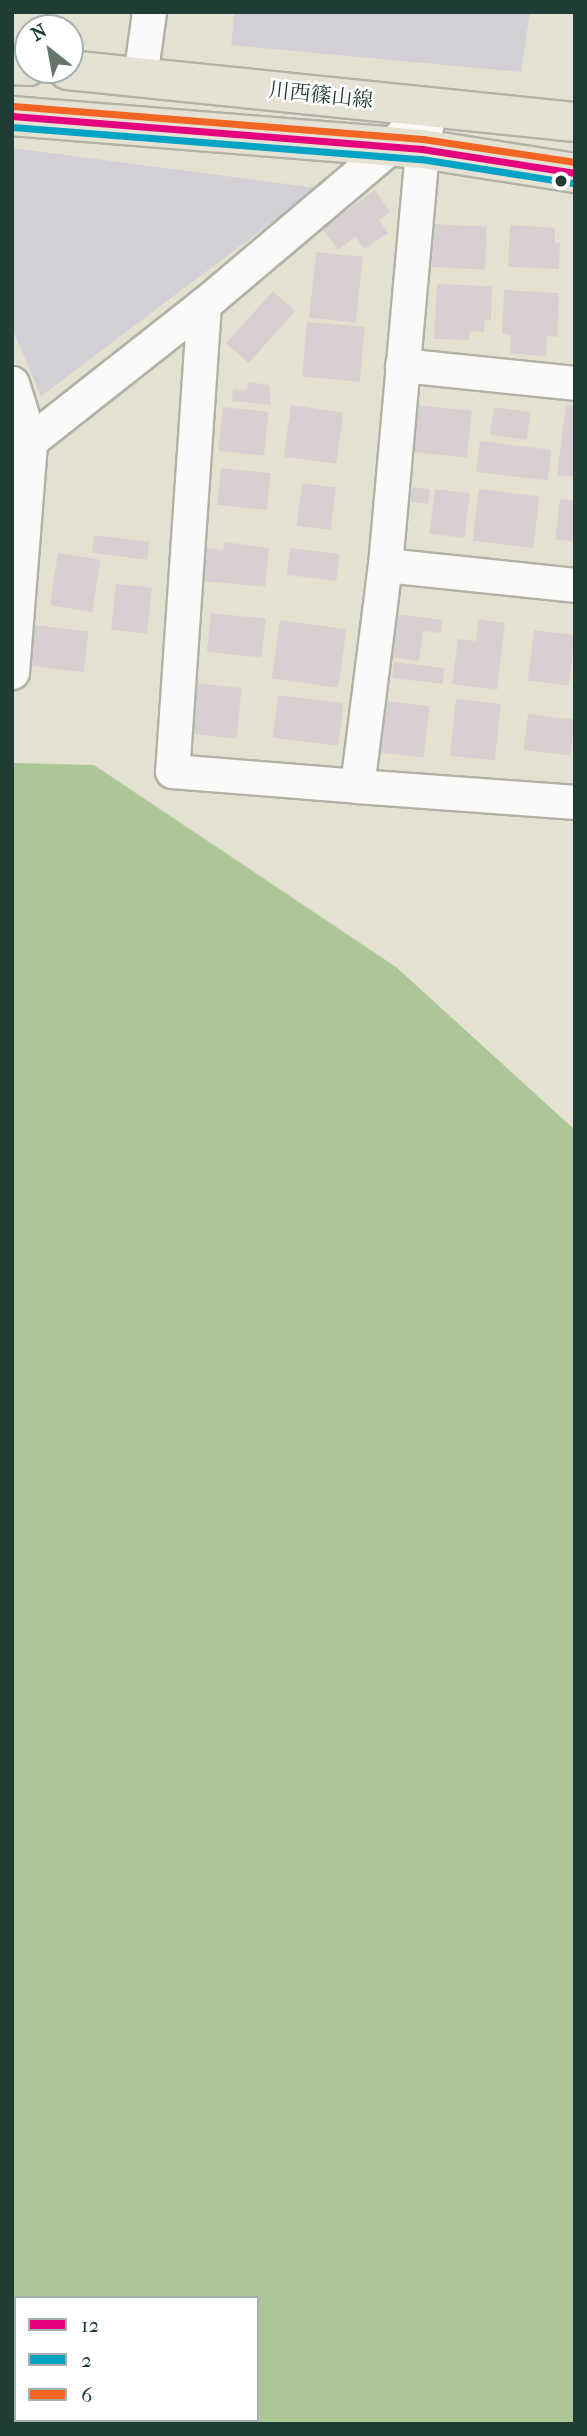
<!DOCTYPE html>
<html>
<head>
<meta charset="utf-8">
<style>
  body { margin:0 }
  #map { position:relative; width:587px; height:2436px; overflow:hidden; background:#e5e1d0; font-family:"IM FELL French Canon","Noto Serif JP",serif }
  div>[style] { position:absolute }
  .industrial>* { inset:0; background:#d3cfd6 }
  .forest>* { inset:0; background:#adc697 }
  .building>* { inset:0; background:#d8d0d0; transform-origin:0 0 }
  .roads { filter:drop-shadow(2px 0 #b1b2a6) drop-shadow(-2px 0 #b1b2a6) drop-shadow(0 2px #b1b2a6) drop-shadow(0 -2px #b1b2a6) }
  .minor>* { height:33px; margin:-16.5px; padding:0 16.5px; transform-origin:16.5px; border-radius:16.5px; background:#fbfaf8 }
  .primary>* { height:38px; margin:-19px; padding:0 19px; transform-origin:19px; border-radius:19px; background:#e5e1d3 }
  .bus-1>* { height:7px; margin:-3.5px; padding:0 3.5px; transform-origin:3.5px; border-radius:3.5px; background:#e5007d }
  .bus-2>* { height:7px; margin:-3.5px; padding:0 3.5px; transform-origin:3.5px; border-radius:3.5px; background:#02a4c6 }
  .bus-3>* { height:7px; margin:-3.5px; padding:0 3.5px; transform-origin:3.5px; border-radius:3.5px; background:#f26522 }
  .dots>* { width:19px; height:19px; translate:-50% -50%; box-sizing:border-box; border:4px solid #fff; border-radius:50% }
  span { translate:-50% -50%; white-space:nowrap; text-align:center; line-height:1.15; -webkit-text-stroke:5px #fff; paint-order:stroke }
  .street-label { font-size:21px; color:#1f3d34 }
  .frame { position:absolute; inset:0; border:14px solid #1f3d34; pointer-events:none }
  .legend { position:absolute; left:14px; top:2296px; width:245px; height:126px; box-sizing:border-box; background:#fff; border:2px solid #a5b1ae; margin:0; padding:9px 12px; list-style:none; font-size:21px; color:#1f3d34 }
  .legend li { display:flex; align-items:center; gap:14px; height:35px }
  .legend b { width:35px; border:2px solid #a5b1ae }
  .north { position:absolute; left:14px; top:14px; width:70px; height:70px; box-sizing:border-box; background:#fff; border:2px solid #a5b1ae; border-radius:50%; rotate:329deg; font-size:19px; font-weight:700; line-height:28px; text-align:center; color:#1f3d34 }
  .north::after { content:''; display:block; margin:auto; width:24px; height:32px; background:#64766b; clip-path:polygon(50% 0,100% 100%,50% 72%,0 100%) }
</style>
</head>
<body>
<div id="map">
  <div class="industrial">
    <div style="clip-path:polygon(235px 12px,530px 12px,521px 72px,231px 45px)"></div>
    <div style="clip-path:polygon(12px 148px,317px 188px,41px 396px,12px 328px)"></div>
  </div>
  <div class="forest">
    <div style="clip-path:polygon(evenodd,12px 763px,94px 765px,396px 967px,575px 1130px,575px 2424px,12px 2424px,12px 763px,16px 2298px,257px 2298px,257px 2420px,16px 2420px,16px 2298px)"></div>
  </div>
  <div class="building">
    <div style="clip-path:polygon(375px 190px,390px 212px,379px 220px,388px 233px,364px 249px,356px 237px,338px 250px,322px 228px)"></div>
    <div style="left:434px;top:224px;width:53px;height:43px;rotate:3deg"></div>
    <div style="clip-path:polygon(510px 225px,555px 228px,555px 243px,560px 243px,559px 269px,508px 267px)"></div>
    <div style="left:316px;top:252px;width:47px;height:66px;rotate:6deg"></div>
    <div style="clip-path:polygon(437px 284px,492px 286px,491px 320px,485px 319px,484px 332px,470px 331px,469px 340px,434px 339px)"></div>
    <div style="clip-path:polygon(504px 290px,559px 293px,557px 337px,547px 336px,546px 356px,510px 354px,511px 335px,502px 334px)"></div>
    <div style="left:273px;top:291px;width:30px;height:70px;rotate:42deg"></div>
    <div style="left:307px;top:322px;width:58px;height:55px;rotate:5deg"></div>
    <div style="clip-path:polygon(248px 382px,269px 385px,271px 405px,232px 401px,233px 389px,247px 390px)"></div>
    <div style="left:291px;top:405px;width:53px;height:52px;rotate:8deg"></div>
    <div style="left:416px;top:405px;width:56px;height:47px;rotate:6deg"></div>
    <div style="clip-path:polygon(566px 405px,575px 407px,575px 477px,557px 475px)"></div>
    <div style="left:223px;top:407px;width:46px;height:44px;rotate:6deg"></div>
    <div style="left:494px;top:407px;width:37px;height:28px;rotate:8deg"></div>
    <div style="left:480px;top:441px;width:72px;height:31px;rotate:7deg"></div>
    <div style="left:221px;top:468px;width:50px;height:37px;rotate:6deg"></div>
    <div style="left:302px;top:483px;width:34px;height:43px;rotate:7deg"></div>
    <div style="left:412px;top:487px;width:18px;height:15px;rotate:6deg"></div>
    <div style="left:435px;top:489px;width:35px;height:45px;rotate:7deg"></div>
    <div style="left:479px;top:489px;width:61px;height:52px;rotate:7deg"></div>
    <div style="clip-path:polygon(560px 499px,575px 501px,575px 542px,555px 539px)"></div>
    <div style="left:94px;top:535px;width:56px;height:18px;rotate:7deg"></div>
    <div style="clip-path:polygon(224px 542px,269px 548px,265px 587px,204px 581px,207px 548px,223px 550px)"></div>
    <div style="left:290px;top:548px;width:50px;height:27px;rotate:7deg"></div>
    <div style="left:58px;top:553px;width:43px;height:53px;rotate:9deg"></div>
    <div style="left:116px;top:584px;width:36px;height:46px;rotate:6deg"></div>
    <div style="left:211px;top:613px;width:55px;height:39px;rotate:6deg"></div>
    <div style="clip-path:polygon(396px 614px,442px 620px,441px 633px,423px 631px,419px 661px,391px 657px)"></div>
    <div style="clip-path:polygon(478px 619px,505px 623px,497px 690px,452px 684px,458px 639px,476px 641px)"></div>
    <div style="left:280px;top:620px;width:67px;height:59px;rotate:8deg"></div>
    <div style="left:35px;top:625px;width:54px;height:41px;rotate:7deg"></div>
    <div style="left:534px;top:630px;width:41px;height:51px;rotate:7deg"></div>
    <div style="left:394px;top:662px;width:51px;height:16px;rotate:7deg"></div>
    <div style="left:195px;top:683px;width:47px;height:51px;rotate:6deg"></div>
    <div style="left:278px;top:695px;width:66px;height:43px;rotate:7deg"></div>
    <div style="left:456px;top:699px;width:45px;height:57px;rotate:6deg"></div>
    <div style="left:387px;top:701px;width:43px;height:52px;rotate:7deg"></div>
    <div style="left:528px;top:714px;width:47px;height:36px;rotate:7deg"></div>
  </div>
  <div class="roads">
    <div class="minor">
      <div style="left:140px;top:77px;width:66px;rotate:-82.1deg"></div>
      <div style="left:402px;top:365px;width:174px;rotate:5.9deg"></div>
      <div style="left:12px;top:383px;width:61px;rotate:72.8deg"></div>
      <div style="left:30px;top:441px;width:221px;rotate:-38.2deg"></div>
      <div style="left:385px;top:565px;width:191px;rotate:6deg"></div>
      <div style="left:12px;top:672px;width:232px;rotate:-85.5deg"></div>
      <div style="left:357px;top:786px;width:223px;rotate:-82.8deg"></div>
      <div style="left:385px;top:565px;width:418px;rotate:-84.9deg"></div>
      <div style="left:422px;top:149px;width:45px;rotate:-79.7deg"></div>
      <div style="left:430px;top:105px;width:58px;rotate:133.6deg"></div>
      <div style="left:390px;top:147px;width:243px;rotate:139.8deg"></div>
      <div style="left:204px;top:304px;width:468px;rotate:93.9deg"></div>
      <div style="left:172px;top:771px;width:186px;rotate:4.6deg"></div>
      <div style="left:357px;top:786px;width:219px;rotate:4.2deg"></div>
    </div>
    <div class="primary">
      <div style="left:12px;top:65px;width:16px;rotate:4deg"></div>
      <div style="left:68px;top:70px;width:510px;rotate:5.86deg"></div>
      <div style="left:12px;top:116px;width:411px;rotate:4.6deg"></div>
      <div style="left:422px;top:149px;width:155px;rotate:8.9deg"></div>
    </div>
  </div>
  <div class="bus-1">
    <div style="left:12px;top:116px;width:411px;rotate:4.6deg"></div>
    <div style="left:422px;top:149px;width:155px;rotate:8.9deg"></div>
  </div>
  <div class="bus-2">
    <div style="left:12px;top:127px;width:410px;rotate:4.5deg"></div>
    <div style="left:421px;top:159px;width:154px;rotate:9deg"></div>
  </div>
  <div class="bus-3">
    <div style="left:13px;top:106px;width:411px;rotate:4.6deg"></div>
    <div style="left:423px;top:139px;width:154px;rotate:8.6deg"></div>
  </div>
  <div class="dots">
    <div style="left:561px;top:181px;background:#1f3d34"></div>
  </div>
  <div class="street-label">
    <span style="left:321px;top:95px;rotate:6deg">川西篠山線</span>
  </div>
  <div class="frame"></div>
  <ul class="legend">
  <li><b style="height:9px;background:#e5007d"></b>12</li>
  <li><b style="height:9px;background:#02a4c6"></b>2</li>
  <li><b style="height:9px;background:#f26522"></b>6</li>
  </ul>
  <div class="north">N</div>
</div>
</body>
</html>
